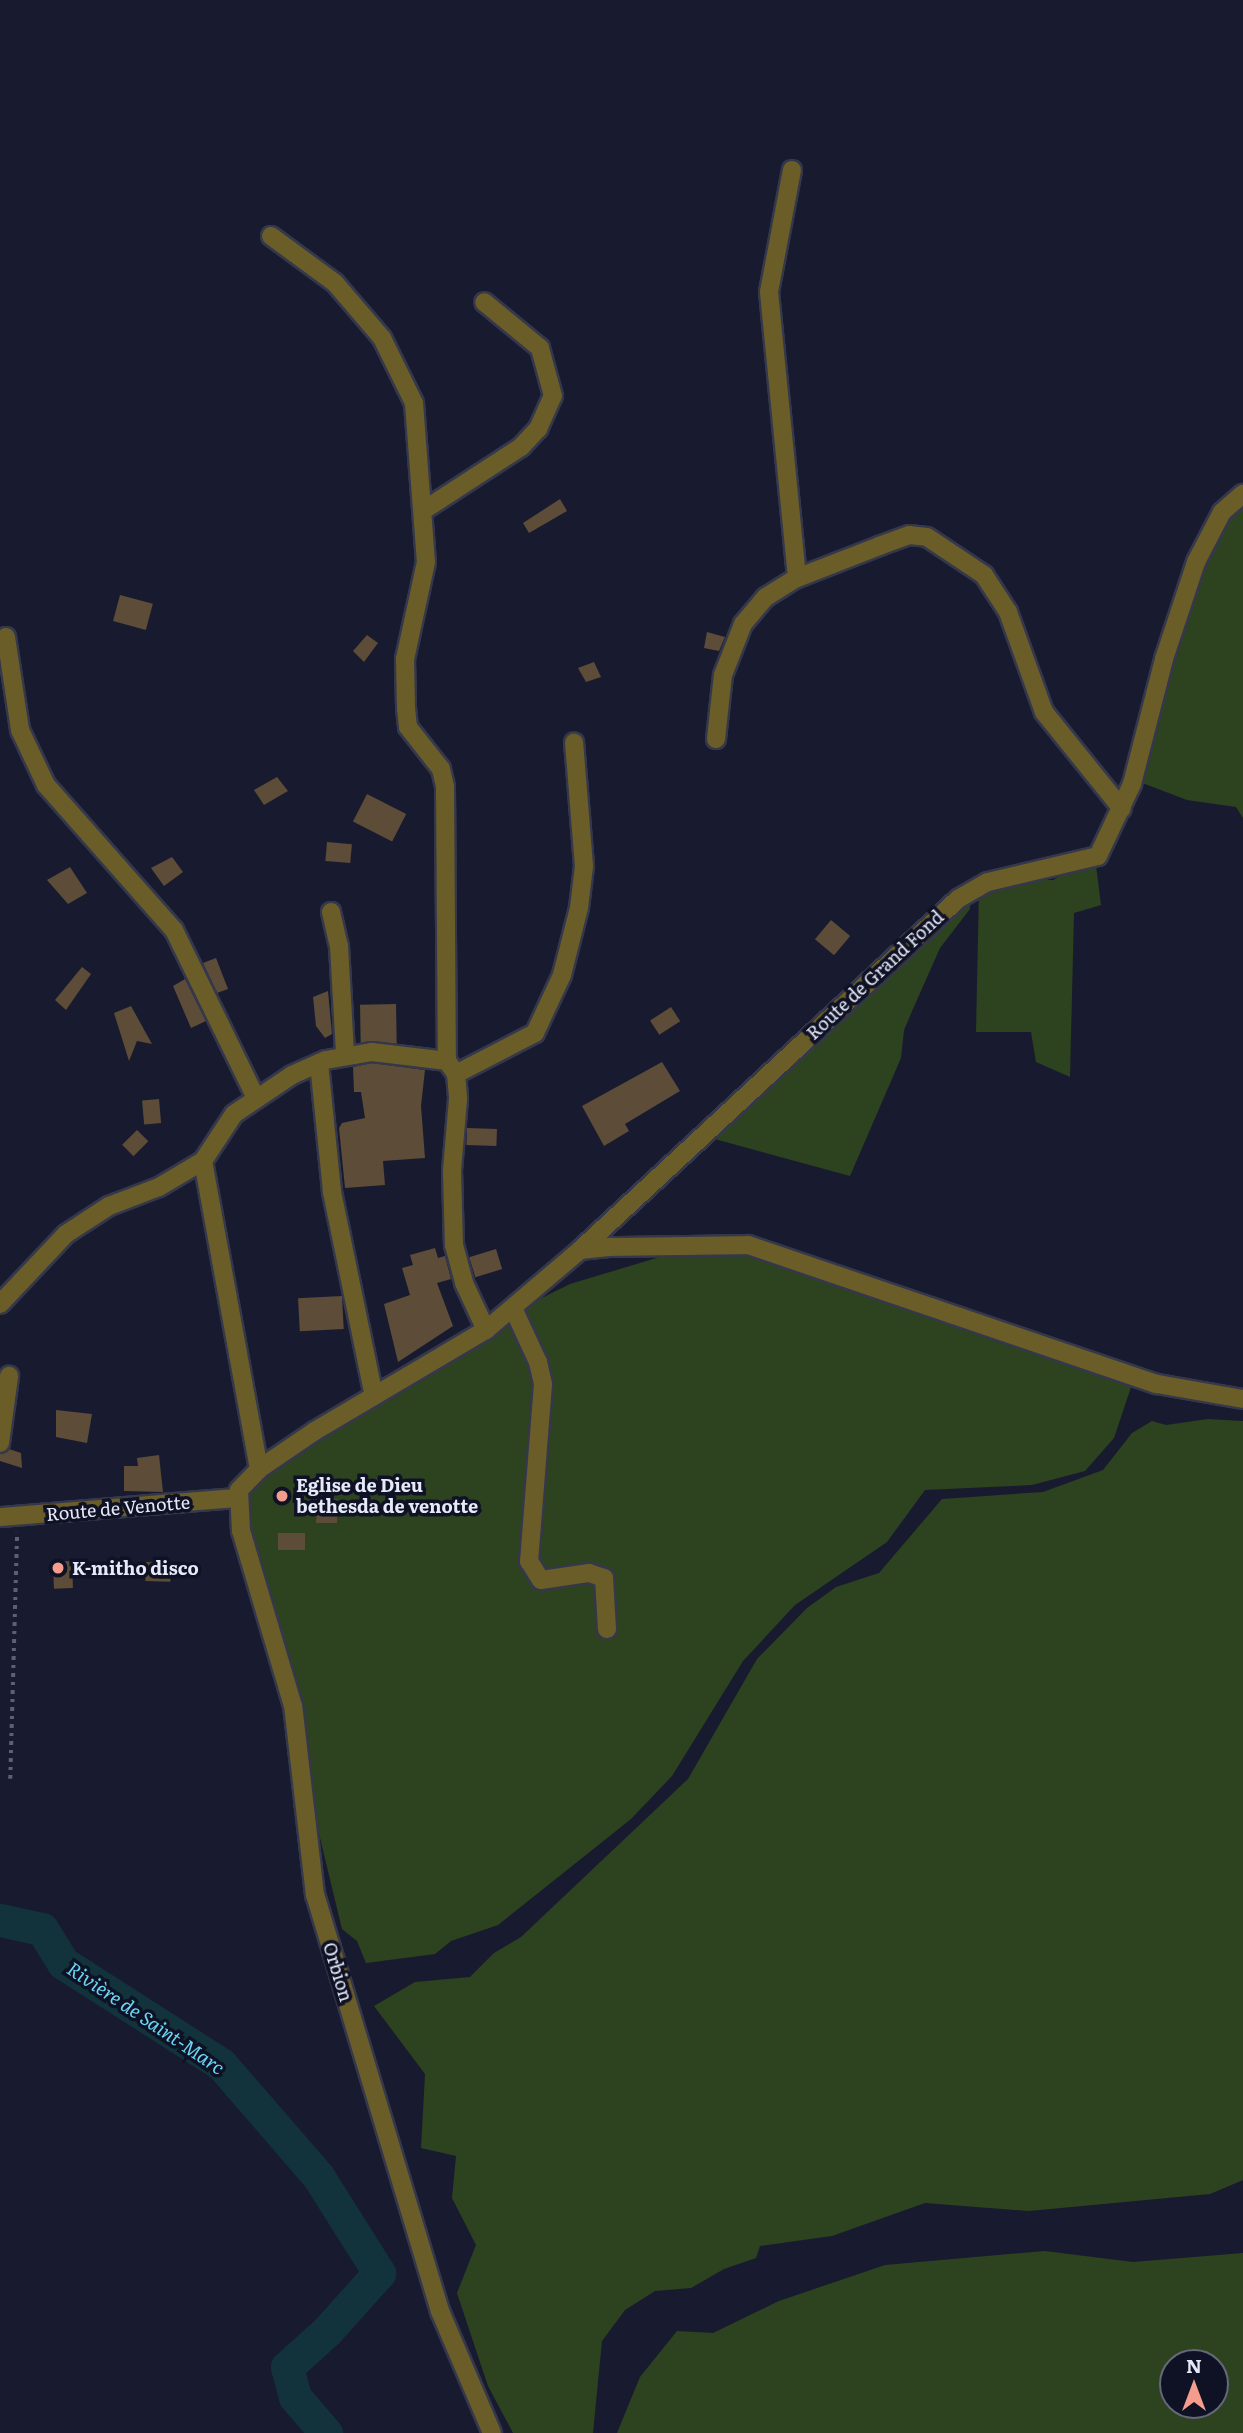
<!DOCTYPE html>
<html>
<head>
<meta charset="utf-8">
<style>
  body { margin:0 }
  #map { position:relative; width:1243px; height:2433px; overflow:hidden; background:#181b2f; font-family:Literata,serif }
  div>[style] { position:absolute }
  .green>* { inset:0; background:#2d421f }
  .river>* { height:33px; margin:-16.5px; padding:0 16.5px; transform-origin:16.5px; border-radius:16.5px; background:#12333c }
  .building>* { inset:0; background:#5c4c38; transform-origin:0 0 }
  .path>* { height:3.5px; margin-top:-1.75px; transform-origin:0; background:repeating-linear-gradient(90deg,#5d6072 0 3.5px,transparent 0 8.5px) }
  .roads { filter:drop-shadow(2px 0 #35384b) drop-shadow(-2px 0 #35384b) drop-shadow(0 2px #35384b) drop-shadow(0 -2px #35384b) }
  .minor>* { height:18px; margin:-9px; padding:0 9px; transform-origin:9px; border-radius:9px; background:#6b5d28 }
  .dots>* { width:19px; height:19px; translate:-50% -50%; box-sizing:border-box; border:4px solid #0f1225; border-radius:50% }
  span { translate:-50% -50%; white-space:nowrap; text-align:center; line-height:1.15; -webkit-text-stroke:7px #0f1225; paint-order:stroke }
  .street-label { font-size:18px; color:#e6e9f7 }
  .poi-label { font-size:18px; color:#e6e9f7; font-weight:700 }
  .left { translate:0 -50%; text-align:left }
  .water-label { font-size:19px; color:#6ad6f5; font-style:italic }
  .north { position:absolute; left:1159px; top:2349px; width:70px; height:70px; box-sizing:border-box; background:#0f1225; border:2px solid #656879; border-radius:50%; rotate:0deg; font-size:19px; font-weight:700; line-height:28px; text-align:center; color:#e6e9f7 }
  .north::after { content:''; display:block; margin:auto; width:24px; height:32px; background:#f49d8c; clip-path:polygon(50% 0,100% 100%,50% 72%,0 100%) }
</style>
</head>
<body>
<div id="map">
  <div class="green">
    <div style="clip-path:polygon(1243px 487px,1243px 818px,1236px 807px,1187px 800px,1137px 781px,1196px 545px,1215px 505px)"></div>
    <div style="clip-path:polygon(1096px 865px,1101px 905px,1074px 913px,1070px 1077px,1036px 1062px,1031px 1032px,976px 1032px,979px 889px,1017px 879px,1053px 880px,1074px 868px)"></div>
    <div style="clip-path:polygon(970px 892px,970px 909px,940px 948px,913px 1009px,904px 1030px,901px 1058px,850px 1176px,700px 1135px)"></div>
    <div style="clip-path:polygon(693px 1247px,768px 1256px,997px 1342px,1132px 1384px,1114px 1438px,1085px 1471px,1032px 1485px,925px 1490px,887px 1542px,795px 1605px,743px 1661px,672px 1776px,631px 1819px,498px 1925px,451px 1941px,435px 1954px,366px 1963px,357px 1941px,342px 1929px,299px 1751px,235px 1521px,256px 1477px,487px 1325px,570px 1284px)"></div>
    <div style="clip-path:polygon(1208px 1419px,1243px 1421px,1243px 2180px,1210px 2194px,1029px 2211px,925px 2203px,832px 2236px,760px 2246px,756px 2258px,724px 2269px,691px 2288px,655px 2291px,625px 2310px,602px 2341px,593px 2433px,513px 2433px,488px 2386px,457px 2293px,476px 2245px,452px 2198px,456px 2156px,421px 2148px,425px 2074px,374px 2006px,415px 1982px,470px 1977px,494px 1953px,521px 1937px,688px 1779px,757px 1659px,807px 1608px,836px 1587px,879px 1573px,942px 1499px,1043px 1492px,1103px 1470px,1132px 1433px,1152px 1421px,1166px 1425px)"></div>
    <div style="clip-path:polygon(evenodd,1045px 2251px,1133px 2262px,1243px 2253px,1243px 2433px,617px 2433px,640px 2377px,677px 2331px,713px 2333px,779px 2301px,885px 2265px,1045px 2251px,1173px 2363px,1215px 2363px,1215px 2405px,1173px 2405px,1173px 2363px)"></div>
  </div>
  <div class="river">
    <div style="left:0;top:1920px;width:43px;rotate:12.1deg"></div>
    <div style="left:42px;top:1929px;width:40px;rotate:58deg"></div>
    <div style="left:63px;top:1963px;width:188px;rotate:32.6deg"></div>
    <div style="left:221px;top:2064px;width:148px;rotate:49.1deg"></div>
    <div style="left:318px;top:2176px;width:115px;rotate:57.8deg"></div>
    <div style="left:379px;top:2273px;width:78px;rotate:131.9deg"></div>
    <div style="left:327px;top:2331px;width:54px;rotate:138deg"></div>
    <div style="left:287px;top:2367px;width:31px;rotate:75deg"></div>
    <div style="left:295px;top:2397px;width:48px;rotate:49.3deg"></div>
  </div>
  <div class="building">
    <div style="clip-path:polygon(560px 499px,567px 511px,529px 533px,523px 523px)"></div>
    <div style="left:120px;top:595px;width:34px;height:27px;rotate:15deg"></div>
    <div style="clip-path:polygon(707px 632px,725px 637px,719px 651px,704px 648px)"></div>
    <div style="clip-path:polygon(367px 635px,378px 643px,364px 662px,353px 651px)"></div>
    <div style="clip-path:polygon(594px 662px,601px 677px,586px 682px,578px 668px)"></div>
    <div style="clip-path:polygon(277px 777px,288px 791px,264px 805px,254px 790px)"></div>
    <div style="left:367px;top:794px;width:44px;height:31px;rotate:27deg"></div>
    <div style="left:327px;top:842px;width:25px;height:19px;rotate:5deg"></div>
    <div style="clip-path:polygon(172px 857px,183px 872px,164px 886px,151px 868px)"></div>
    <div style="clip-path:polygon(70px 867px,87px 893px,68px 904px,47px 880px)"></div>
    <div style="left:831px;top:920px;width:25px;height:25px;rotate:40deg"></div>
    <div style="clip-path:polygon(216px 958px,228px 989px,217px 993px,203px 963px)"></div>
    <div style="clip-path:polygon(82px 967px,91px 974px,66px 1010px,55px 1000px)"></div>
    <div style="clip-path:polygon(185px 979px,206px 1021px,191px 1028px,173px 986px)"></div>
    <div style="clip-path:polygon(328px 991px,332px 1034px,325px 1038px,316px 1026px,313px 997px)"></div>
    <div style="left:396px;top:1004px;width:40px;height:36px;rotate:89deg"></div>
    <div style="clip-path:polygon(131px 1006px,152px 1044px,137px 1041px,129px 1061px,114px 1013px)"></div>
    <div style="left:671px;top:1007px;width:17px;height:25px;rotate:57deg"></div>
    <div style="clip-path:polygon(662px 1062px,680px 1091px,625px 1124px,629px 1131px,604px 1146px,582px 1106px)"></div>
    <div style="clip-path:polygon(372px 1063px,425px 1070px,421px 1106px,425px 1158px,383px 1161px,385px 1185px,345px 1188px,339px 1128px,342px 1123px,365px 1118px,361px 1092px,354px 1092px,353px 1067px)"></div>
    <div style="left:159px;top:1099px;width:24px;height:17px;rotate:85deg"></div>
    <div style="left:467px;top:1128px;width:30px;height:17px;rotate:2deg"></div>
    <div style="left:137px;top:1130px;width:16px;height:21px;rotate:45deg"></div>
    <div style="clip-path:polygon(435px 1248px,438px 1258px,445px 1256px,451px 1279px,437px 1283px,453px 1326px,398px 1362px,384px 1304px,410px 1295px,402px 1268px,413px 1265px,410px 1255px)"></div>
    <div style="left:496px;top:1249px;width:21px;height:28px;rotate:73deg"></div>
    <div style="left:342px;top:1296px;width:33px;height:44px;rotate:87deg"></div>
    <div style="clip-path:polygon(56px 1410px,92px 1414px,87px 1443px,56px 1437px)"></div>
    <div style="clip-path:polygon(9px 1449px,21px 1453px,22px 1468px,0 1461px,0 1454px)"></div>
    <div style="clip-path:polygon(159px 1455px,163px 1492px,124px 1491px,124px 1466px,138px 1466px,137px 1458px)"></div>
    <div style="clip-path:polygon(318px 1497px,337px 1499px,337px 1523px,316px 1523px)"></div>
    <div style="left:278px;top:1533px;width:27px;height:17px"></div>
    <div style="left:72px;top:1561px;width:27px;height:19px;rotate:88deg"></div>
    <div style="left:146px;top:1562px;width:25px;height:19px;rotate:2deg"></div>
  </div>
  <div class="path">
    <div style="left:10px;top:1779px;width:247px;rotate:-88.4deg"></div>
  </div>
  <div class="roads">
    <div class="minor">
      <div style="left:792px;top:170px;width:124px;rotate:100.7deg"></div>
      <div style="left:769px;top:292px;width:287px;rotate:84.4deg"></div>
      <div style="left:271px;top:236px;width:79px;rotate:36.3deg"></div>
      <div style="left:335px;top:283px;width:72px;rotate:49.5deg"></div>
      <div style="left:382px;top:338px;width:72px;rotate:63.8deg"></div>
      <div style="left:414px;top:403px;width:159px;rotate:85.7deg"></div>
      <div style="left:426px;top:562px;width:99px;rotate:102.2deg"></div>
      <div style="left:405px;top:659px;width:49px;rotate:88.8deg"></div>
      <div style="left:406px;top:708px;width:19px;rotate:84deg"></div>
      <div style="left:408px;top:727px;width:53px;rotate:51.8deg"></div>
      <div style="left:441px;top:769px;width:18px;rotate:77deg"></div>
      <div style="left:445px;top:787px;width:274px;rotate:89.6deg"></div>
      <div style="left:447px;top:1061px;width:16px;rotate:55deg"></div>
      <div style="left:456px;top:1074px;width:25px;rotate:85deg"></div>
      <div style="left:458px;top:1099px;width:71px;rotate:94.8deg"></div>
      <div style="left:452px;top:1170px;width:75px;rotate:88.5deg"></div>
      <div style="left:454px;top:1245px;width:39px;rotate:75deg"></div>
      <div style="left:464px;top:1283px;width:52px;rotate:64.9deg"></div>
      <div style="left:424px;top:510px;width:116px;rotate:-33deg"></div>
      <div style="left:521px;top:447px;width:25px;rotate:-47deg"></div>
      <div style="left:538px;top:429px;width:36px;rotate:-66deg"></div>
      <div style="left:553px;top:396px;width:50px;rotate:-105.2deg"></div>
      <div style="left:540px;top:348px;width:72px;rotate:-140.6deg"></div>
      <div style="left:6px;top:637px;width:94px;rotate:81.4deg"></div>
      <div style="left:20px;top:730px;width:61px;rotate:64.7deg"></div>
      <div style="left:46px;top:785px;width:193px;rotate:48.6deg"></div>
      <div style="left:174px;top:930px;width:185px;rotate:64deg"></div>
      <div style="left:716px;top:739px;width:64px;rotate:-83.8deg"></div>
      <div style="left:723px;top:675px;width:55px;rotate:-68.6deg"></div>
      <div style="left:743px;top:624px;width:35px;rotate:-50deg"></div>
      <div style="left:766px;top:597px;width:36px;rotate:-32deg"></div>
      <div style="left:797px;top:578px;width:88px;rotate:-21.3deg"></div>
      <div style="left:879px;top:546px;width:32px;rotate:-20deg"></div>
      <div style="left:909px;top:535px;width:18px;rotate:6deg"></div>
      <div style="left:927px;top:537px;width:69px;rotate:33.7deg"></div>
      <div style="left:984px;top:575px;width:44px;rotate:57deg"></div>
      <div style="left:1008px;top:612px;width:106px;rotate:70.2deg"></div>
      <div style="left:1044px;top:712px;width:124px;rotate:51.2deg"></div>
      <div style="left:331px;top:912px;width:35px;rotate:77deg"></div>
      <div style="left:339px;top:946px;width:109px;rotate:86.8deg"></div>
      <div style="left:319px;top:1063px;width:130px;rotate:84.2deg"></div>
      <div style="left:332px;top:1192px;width:208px;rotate:78.4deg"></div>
      <div style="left:456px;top:1074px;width:89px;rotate:-27.4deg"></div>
      <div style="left:535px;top:1033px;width:64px;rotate:-65deg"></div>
      <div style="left:562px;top:975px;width:69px;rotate:-75.8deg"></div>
      <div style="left:579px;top:908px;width:42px;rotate:-83.2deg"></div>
      <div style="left:584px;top:866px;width:124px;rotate:-94.6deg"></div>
      <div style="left:203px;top:1161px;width:313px;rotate:79.7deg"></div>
      <div style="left:580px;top:1250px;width:516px;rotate:-42.88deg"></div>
      <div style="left:958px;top:899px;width:34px;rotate:-30deg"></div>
      <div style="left:988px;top:882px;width:113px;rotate:-13.3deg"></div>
      <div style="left:1098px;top:856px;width:80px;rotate:-64.7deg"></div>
      <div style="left:1132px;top:784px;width:129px;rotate:-75.6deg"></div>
      <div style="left:1164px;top:659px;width:102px;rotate:-71.7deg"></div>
      <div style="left:1196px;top:562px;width:56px;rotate:-62.5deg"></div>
      <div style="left:1222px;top:512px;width:28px;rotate:-41deg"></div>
      <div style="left:0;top:1304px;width:96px;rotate:-46.7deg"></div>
      <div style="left:66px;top:1234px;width:51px;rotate:-33.1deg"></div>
      <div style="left:109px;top:1206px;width:53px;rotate:-20.8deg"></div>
      <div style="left:159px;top:1187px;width:51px;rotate:-30.6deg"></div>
      <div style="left:203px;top:1161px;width:56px;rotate:-56.6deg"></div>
      <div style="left:234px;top:1114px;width:70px;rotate:-33.9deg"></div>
      <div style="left:292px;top:1075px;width:37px;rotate:-24deg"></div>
      <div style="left:326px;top:1060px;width:47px;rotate:-9.9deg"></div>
      <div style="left:372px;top:1052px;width:76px;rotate:6.8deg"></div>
      <div style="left:513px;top:1308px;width:60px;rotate:65.2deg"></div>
      <div style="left:538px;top:1362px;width:23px;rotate:77deg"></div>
      <div style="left:543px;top:1384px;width:178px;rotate:94.5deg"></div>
      <div style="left:529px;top:1561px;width:22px;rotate:58deg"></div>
      <div style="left:541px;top:1580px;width:49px;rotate:-8.3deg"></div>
      <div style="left:589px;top:1573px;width:16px;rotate:18deg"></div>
      <div style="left:604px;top:1578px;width:51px;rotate:86.6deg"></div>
      <div style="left:0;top:1443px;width:68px;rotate:-82.3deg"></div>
      <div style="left:0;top:1517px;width:237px;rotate:-4.6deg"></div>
      <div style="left:492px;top:2433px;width:133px;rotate:-113.1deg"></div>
      <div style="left:440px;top:2311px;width:434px;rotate:-106.7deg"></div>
      <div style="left:315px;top:1895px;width:190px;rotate:-96.6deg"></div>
      <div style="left:293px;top:1706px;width:183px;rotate:-106.5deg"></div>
      <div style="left:241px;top:1531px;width:41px;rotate:-92.8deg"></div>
      <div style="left:239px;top:1490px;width:29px;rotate:-46deg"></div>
      <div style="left:259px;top:1469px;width:68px;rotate:-34.2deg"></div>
      <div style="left:315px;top:1431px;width:199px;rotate:-30.6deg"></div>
      <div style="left:486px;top:1330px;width:123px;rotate:-40.4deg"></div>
      <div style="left:580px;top:1250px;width:31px;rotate:-6deg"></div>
      <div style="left:611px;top:1247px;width:137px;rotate:-0.8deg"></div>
      <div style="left:748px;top:1245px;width:432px;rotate:18.8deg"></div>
      <div style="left:1157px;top:1384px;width:87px;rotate:9.9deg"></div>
    </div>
  </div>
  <div class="dots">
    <div style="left:282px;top:1496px;background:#f49d8c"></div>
    <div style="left:58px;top:1568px;background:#f49d8c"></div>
  </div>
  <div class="street-label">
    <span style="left:875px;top:975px;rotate:-43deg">Route de Grand Fond</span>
    <span style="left:118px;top:1508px;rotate:-5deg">Route de Venotte</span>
    <span style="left:338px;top:1972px;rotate:73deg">Orbion</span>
  </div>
  <div class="poi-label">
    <span class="left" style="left:296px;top:1496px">Eglise de Dieu<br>bethesda de venotte</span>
    <span class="left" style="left:72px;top:1568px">K-mitho disco</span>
  </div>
  <div class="water-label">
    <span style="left:146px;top:2018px;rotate:34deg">Rivière de Saint-Marc</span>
  </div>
  <div class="north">N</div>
</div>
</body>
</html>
